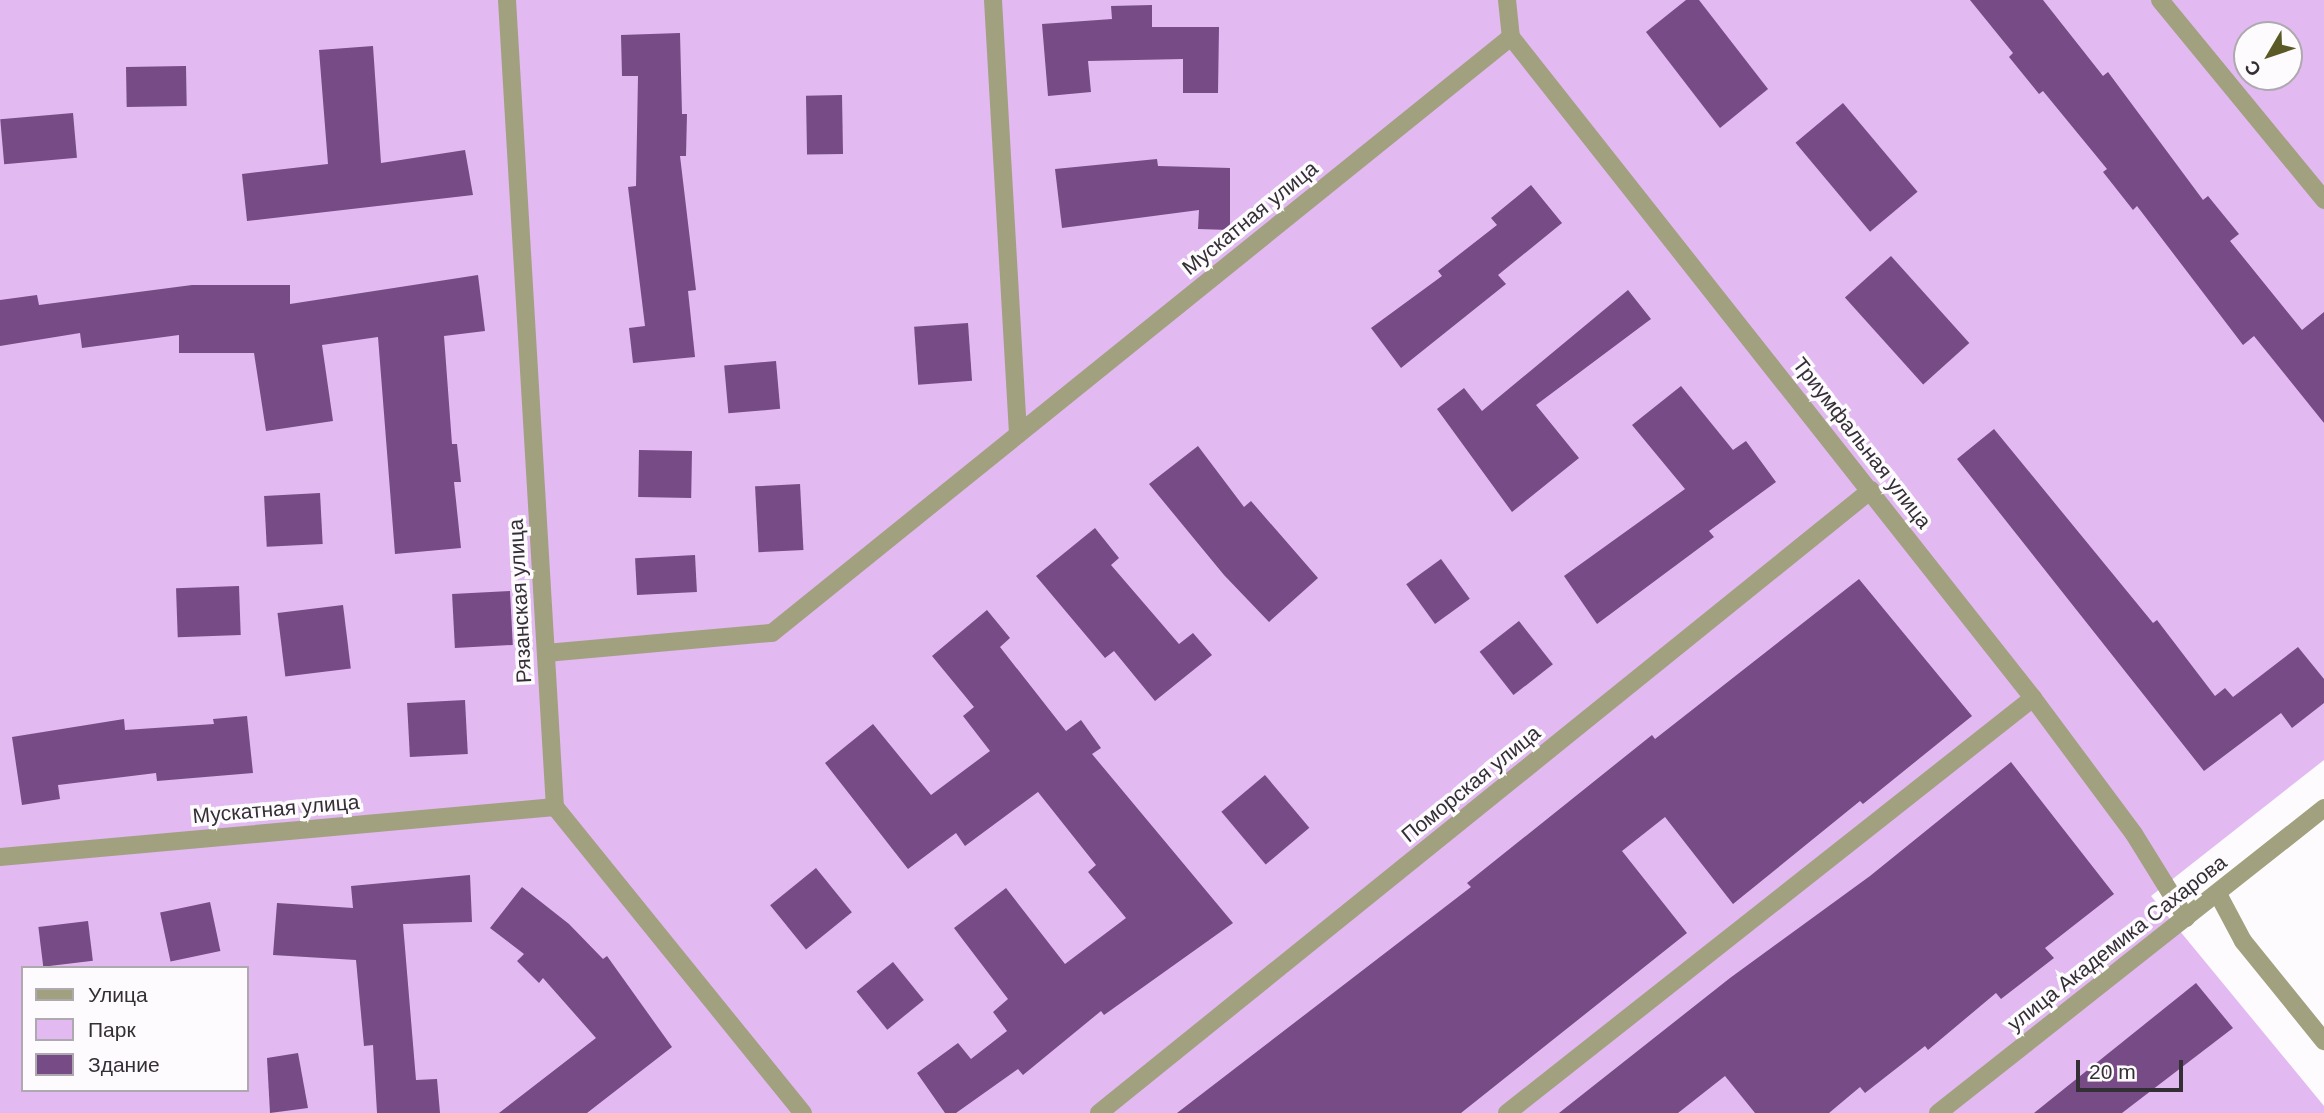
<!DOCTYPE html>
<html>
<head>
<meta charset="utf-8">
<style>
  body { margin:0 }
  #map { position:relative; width:2324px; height:1113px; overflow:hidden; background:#fdfbfe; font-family:Helvetica,sans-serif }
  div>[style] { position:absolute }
  .green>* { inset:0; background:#e2b9f1 }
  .building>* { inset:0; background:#774b86; transform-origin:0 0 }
  .minor>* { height:18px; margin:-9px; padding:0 9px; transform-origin:9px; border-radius:9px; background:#a1a17f }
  span { translate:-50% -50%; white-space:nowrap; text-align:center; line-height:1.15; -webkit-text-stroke:7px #fdfbfe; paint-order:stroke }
  .street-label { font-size:21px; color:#342f35 }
  .legend { position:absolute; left:21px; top:966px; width:228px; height:126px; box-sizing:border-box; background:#fdfbfe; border:2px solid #ada9ae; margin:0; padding:9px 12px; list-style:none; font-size:21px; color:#342f35 }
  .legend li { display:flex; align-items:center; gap:14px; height:35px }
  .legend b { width:35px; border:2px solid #ada9ae }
  .north { position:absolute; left:2233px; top:21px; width:70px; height:70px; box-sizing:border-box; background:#fdfbfe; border:2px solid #ada9ae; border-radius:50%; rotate:231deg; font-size:19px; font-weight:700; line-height:28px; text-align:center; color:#342f35 }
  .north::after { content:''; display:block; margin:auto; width:24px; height:32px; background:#5b5a27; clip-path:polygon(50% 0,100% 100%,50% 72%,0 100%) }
  .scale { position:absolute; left:2076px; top:1060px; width:107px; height:32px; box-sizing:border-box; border:4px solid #342f35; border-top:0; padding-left:9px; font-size:21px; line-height:24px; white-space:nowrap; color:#342f35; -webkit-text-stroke:5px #fdfbfe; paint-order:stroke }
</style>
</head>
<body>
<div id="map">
  <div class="green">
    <div style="clip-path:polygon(evenodd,0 0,2324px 0,2324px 760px,2151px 896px,2324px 1106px,2324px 1113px,0 1113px,0 0,2247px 35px,2289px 35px,2289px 77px,2247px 77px,2247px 35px,0 0,23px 968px,247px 968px,247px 1090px,23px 1090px,23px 968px)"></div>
  </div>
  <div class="building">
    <div style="clip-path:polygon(1686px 0,1699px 0,1768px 89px,1720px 128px,1646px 32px)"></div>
    <div style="clip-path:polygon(1970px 0,2043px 0,2103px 76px,2108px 72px,2203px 200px,2208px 196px,2239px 234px,2230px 241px,2302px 330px,2324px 312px,2324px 423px,2254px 336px,2243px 345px,2137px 206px,2133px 210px,2103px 172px,2107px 169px,2043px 91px,2039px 94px,2009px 57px,2013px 53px)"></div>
    <div style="clip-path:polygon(1152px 5px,1152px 27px,1219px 27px,1218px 93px,1183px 93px,1183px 59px,1088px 61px,1091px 92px,1048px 96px,1042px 24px,1112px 19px,1111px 6px)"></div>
    <div style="clip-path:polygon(680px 33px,682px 114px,687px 114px,686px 156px,680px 156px,696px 290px,688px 291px,695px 357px,633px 363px,629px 328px,645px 326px,628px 187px,636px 186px,638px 76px,622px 76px,621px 35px)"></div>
    <div style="clip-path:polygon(373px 46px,381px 163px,465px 150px,473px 195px,247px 221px,242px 174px,328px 164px,319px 50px)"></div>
    <div style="left:186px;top:66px;width:40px;height:60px;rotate:89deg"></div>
    <div style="left:842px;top:95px;width:59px;height:36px;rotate:89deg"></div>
    <div style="left:1843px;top:103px;width:116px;height:62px;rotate:50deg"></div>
    <div style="left:73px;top:113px;width:45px;height:73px;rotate:85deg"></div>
    <div style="clip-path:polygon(1157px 159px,1158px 166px,1230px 168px,1230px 230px,1198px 229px,1199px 210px,1062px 228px,1055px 169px)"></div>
    <div style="clip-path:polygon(1531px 185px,1562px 223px,1498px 275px,1506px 284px,1401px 368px,1371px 328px,1442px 276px,1438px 271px,1497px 225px,1491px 218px)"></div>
    <div style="left:1891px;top:256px;width:117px;height:62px;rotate:48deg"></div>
    <div style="clip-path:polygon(478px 275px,485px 331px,444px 336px,452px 444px,457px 444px,461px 482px,454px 482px,461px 548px,395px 554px,378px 337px,322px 345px,333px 421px,266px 431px,254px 353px,179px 353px,179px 335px,82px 348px,80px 333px,0 346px,0 300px,37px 295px,39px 305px,192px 285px,290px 285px,290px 304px)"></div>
    <div style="clip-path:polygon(1628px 290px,1651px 319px,1536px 405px,1579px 458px,1512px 512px,1437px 409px,1464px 388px,1482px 411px)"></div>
    <div style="left:968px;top:323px;width:58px;height:54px;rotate:86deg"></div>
    <div style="left:776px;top:361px;width:48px;height:52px;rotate:85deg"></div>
    <div style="clip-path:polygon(1681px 386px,1733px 450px,1746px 441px,1776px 482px,1709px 531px,1714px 537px,1597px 624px,1564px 576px,1685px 489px,1632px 425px)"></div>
    <div style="clip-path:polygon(1994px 429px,2153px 623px,2157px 620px,2215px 696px,2225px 688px,2233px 697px,2298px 647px,2324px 679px,2324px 703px,2292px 728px,2281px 713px,2204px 771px,1957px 459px)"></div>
    <div style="clip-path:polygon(1198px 446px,1244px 507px,1251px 501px,1318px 578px,1269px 622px,1224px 575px,1149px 484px)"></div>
    <div style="left:639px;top:450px;width:53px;height:47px;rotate:1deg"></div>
    <div style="left:800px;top:484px;width:66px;height:45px;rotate:87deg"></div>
    <div style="left:320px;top:493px;width:51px;height:56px;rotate:87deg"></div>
    <div style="clip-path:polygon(1095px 528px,1119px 558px,1111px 565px,1179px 644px,1193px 633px,1212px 655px,1155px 701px,1114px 651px,1105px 658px,1036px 576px)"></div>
    <div style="left:695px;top:555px;width:37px;height:60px;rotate:87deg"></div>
    <div style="left:1441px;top:559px;width:49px;height:43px;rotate:54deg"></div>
    <div style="clip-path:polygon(1859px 579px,1972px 716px,1863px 804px,1860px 801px,1733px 904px,1665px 817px,1622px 851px,1687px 933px,1461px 1113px,1177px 1113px,1471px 887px,1467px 883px,1652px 735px,1655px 739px)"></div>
    <div style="left:239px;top:586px;width:49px;height:63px;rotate:88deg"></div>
    <div style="left:510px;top:591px;width:54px;height:58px;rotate:87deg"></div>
    <div style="left:343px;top:605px;width:64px;height:66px;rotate:83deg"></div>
    <div style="clip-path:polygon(987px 610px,1010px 638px,1000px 647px,1066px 731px,1081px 720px,1101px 748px,1092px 754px,1233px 923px,1104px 1015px,1101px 1011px,1023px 1075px,1018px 1069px,956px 1113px,945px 1113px,917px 1073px,958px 1043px,971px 1059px,1007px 1031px,993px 1012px,1008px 999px,954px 928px,1006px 888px,1065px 964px,1126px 918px,1088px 872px,1096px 865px,1038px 792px,965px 846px,956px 833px,908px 869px,825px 763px,873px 724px,931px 795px,990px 751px,963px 716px,974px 707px,932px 656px)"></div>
    <div style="left:1519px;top:621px;width:55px;height:50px;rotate:52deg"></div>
    <div style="left:465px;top:700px;width:54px;height:58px;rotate:87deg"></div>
    <div style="clip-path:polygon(247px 716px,253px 773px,157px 781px,156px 773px,58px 785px,60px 799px,22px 805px,12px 737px,124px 719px,125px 730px,214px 724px,213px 719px)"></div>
    <div style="clip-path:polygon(2011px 762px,2114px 894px,2045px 948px,2054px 958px,2001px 999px,1996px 993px,1928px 1050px,1925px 1046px,1865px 1093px,1860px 1087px,1829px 1113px,1755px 1113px,1725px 1076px,1678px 1113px,1559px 1113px,1730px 978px,1870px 876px)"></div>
    <div style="left:1265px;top:775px;width:69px;height:57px;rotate:50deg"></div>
    <div style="left:816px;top:868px;width:57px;height:59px;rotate:51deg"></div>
    <div style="clip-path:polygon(470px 875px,472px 922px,403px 924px,416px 1080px,437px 1079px,440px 1113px,377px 1113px,373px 1045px,364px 1046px,356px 960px,273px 955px,277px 903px,353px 908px,351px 886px)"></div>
    <div style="clip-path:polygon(522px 887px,569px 924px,603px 959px,607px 956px,672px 1047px,587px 1113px,499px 1113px,596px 1038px,543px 978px,539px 983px,517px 961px,524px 954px,490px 928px)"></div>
    <div style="left:210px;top:902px;width:50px;height:51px;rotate:78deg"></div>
    <div style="left:88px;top:921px;width:40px;height:50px;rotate:83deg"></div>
    <div style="left:893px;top:962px;width:49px;height:47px;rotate:51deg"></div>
    <div style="clip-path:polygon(2196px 983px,2233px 1028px,2122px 1113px,2034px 1113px)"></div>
    <div style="clip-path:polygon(298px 1053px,308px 1108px,270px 1113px,267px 1058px)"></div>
  </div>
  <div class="minor">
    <div style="left:507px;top:0;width:808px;rotate:86.6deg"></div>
    <div style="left:555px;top:807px;width:394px;rotate:51deg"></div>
    <div style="left:993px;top:0;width:435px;rotate:86.7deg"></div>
    <div style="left:1507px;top:0;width:37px;rotate:84deg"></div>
    <div style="left:1511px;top:37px;width:842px;rotate:51.7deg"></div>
    <div style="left:2033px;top:698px;width:169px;rotate:53.4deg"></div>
    <div style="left:2134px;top:834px;width:99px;rotate:58.2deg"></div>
    <div style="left:2160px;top:0;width:259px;rotate:50.6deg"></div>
    <div style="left:546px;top:653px;width:227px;rotate:-5.1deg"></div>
    <div style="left:772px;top:633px;width:949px;rotate:-38.89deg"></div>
    <div style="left:0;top:857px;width:557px;rotate:-5.15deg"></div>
    <div style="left:2218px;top:894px;width:53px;rotate:62deg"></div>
    <div style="left:2243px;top:941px;width:129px;rotate:51deg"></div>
    <div style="left:1099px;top:1113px;width:992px;rotate:-38.9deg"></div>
    <div style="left:1507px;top:1113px;width:670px;rotate:-38.27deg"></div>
    <div style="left:1938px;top:1113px;width:492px;rotate:-38.3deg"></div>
  </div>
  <div class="street-label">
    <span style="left:1250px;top:218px;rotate:-39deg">Мускатная улица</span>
    <span style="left:1862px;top:443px;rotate:52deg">Триумфальная улица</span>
    <span style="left:520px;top:601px;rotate:-93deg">Рязанская улица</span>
    <span style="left:1471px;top:784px;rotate:-39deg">Поморская улица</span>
    <span style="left:276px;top:809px;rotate:-5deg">Мускатная улица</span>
    <span style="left:2117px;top:943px;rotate:-38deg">улица Академика Сахарова</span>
  </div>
  <ul class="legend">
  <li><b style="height:9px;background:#a1a17f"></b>Улица</li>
  <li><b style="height:19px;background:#e2b9f1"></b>Парк</li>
  <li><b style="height:19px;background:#774b86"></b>Здание</li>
  </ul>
  <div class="north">С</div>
  <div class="scale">20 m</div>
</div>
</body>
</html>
